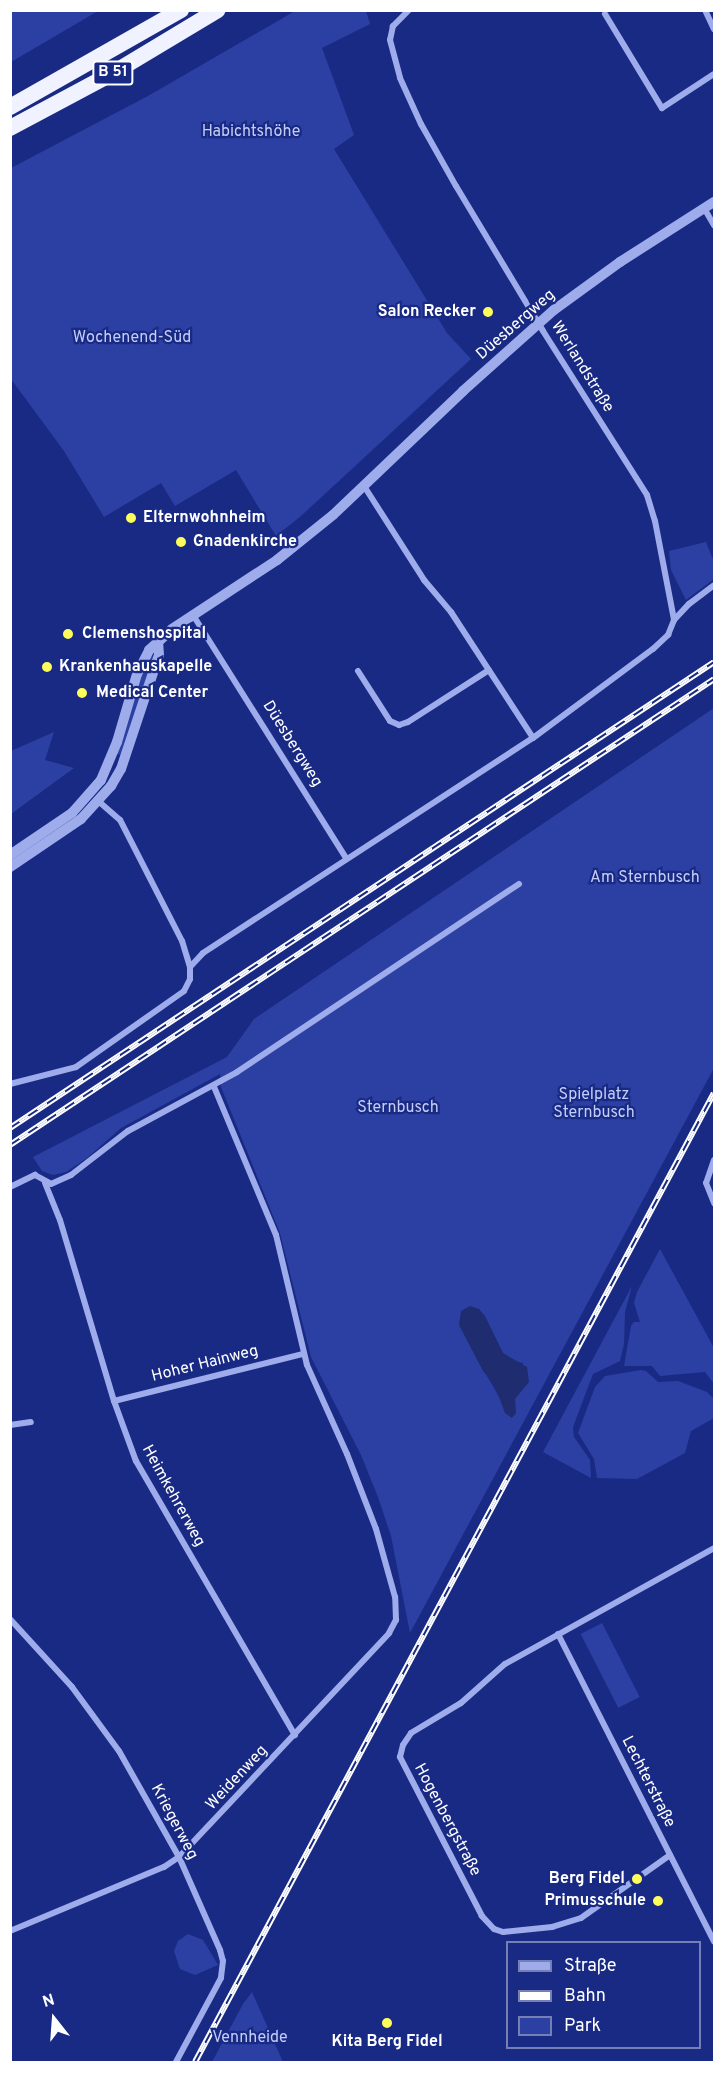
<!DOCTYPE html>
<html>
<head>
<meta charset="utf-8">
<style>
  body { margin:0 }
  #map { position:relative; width:725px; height:2073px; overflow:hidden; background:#192a84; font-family:Overpass,sans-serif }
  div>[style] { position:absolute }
  .green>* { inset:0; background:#2c40a3; transform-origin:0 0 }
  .water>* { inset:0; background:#1f2c70 }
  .minor>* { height:6px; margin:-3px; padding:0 3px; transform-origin:3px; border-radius:3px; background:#9eacec }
  .tertiary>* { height:10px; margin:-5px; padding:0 5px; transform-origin:5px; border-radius:5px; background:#9eacec }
  .trunk>* { height:16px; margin:-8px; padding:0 8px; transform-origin:8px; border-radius:8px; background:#f1f2ff }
  .rail>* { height:6px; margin-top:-3px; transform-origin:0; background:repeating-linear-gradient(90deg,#192a84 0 11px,#fff 0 22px); box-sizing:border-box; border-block:2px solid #fff }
  .dots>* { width:16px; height:16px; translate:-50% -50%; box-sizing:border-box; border:3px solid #192a84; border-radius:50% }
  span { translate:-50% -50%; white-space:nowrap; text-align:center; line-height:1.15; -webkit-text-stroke:4.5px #192a84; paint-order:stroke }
  .shield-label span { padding:2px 4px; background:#192a84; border:2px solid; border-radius:4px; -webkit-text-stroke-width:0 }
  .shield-label { font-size:15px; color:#fff; font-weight:700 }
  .park-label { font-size:16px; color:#c4cdf9 }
  .poi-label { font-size:16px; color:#fff; font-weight:700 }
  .right { translate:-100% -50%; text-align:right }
  .left { translate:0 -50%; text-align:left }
  .street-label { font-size:16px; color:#fff }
  .frame { position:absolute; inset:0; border:12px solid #fff; pointer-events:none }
  .legend { position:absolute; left:506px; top:1941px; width:195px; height:108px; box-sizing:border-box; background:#192a84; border:2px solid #757fb5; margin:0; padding:8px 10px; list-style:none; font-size:18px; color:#fff }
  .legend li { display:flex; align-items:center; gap:12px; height:30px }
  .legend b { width:30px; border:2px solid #757fb5 }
  .north { position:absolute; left:24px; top:1989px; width:60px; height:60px; -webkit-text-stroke:4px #192a84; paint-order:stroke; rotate:343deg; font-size:16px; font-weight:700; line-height:24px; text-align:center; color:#fff }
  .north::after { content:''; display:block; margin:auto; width:21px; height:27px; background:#fff; clip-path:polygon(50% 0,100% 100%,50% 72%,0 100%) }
</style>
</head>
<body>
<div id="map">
  <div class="green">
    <div style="clip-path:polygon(11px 10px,98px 10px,98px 11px,11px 62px)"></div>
    <div style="clip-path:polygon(295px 11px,366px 11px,370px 24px,322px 48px,354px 135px,334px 149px,447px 333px,471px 359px,301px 516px,276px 536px,236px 470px,175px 506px,161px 483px,104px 517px,64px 451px,11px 379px,11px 168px,148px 96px)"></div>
    <div style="clip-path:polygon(706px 542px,714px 562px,714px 579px,686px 600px,671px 570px,669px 551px)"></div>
    <div style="clip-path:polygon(150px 654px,153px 656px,122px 755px,117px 754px,137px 684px)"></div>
    <div style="clip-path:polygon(evenodd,714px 708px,714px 1068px,410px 1633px,391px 1536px,378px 1497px,361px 1455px,311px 1357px,280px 1233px,221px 1087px,220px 1074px,121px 1128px,87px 1158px,66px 1172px,53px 1175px,42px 1171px,33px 1157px,227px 1057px,254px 1019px,714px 708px,479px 1309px,503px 1353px,513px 1361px,523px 1363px,514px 1402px,516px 1414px,498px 1395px,479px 1362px,479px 1309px)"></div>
    <div style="clip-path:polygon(54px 732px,45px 760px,74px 768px,11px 814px,11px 751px)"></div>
    <div style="clip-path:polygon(660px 1249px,714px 1348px,714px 1384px,705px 1372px,660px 1376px,652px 1366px,624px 1366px,631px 1326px,634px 1322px,640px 1322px,634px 1303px,637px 1292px)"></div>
    <div style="clip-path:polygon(632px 1286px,625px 1312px,624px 1344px,620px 1361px,593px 1374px,573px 1427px,574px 1437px,590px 1460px,591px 1478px,543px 1452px)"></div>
    <div style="clip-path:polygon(641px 1370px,646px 1371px,658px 1382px,678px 1381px,707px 1392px,714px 1399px,714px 1418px,691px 1431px,685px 1453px,637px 1479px,597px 1478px,594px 1459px,578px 1433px,595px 1387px,605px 1376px)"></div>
    <div style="left:602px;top:1623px;width:83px;height:24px;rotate:63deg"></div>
    <div style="clip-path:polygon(188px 1934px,203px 1940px,218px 1965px,195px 1975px,180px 1969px,174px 1951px,178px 1941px)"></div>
    <div style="clip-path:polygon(252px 1992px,283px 2062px,212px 2062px,243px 2004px)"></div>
  </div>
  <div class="water">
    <div style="clip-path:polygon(470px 1306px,479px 1309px,485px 1316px,503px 1353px,527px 1367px,529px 1382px,515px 1399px,516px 1413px,512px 1418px,505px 1413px,494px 1384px,483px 1371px,459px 1325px,461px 1311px)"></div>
  </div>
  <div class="minor">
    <div style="left:409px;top:10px;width:23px;rotate:135deg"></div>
    <div style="left:393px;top:26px;width:14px;rotate:102deg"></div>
    <div style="left:390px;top:40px;width:39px;rotate:75deg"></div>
    <div style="left:400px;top:78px;width:51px;rotate:65.5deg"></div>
    <div style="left:421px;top:124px;width:71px;rotate:60.6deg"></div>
    <div style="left:456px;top:186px;width:169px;rotate:59deg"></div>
    <div style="left:543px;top:331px;width:194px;rotate:57.6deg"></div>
    <div style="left:647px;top:495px;width:27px;rotate:73deg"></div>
    <div style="left:655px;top:521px;width:101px;rotate:79.1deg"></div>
    <div style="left:705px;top:10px;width:21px;rotate:65deg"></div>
    <div style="left:605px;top:14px;width:110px;rotate:58.8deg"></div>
    <div style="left:662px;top:108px;width:62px;rotate:-33.2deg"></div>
    <div style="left:704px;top:208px;width:20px;rotate:60deg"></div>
    <div style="left:364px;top:486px;width:112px;rotate:57.4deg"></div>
    <div style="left:424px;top:580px;width:42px;rotate:49.8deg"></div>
    <div style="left:451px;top:612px;width:150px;rotate:56.9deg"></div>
    <div style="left:193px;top:615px;width:287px;rotate:57.8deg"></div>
    <div style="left:358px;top:671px;width:59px;rotate:57.4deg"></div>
    <div style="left:390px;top:721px;width:10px;rotate:24deg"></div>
    <div style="left:399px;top:725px;width:9px;rotate:-18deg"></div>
    <div style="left:408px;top:722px;width:96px;rotate:-32.7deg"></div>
    <div style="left:190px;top:967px;width:19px;rotate:-47deg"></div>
    <div style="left:203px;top:953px;width:394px;rotate:-33.1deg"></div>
    <div style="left:533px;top:738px;width:149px;rotate:-36.6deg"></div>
    <div style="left:653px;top:649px;width:21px;rotate:-43deg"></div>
    <div style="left:668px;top:635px;width:16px;rotate:-68deg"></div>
    <div style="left:674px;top:620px;width:22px;rotate:-47deg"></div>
    <div style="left:689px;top:604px;width:31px;rotate:-37deg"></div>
    <div style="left:10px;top:1084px;width:68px;rotate:-14.4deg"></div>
    <div style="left:76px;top:1067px;width:132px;rotate:-35.1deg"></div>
    <div style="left:184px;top:991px;width:13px;rotate:-63deg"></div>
    <div style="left:190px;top:979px;width:12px;rotate:-90deg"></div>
    <div style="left:190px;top:967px;width:27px;rotate:-107deg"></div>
    <div style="left:182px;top:941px;width:136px;rotate:-117.1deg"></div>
    <div style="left:120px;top:820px;width:30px;rotate:-139deg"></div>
    <div style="left:714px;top:1160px;width:24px;rotate:109deg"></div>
    <div style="left:706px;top:1183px;width:22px;rotate:68deg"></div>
    <div style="left:45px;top:1183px;width:40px;rotate:68deg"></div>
    <div style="left:60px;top:1220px;width:189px;rotate:73.4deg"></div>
    <div style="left:114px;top:1401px;width:64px;rotate:69.9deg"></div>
    <div style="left:136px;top:1461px;width:317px;rotate:59.9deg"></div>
    <div style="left:10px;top:1187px;width:28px;rotate:-26deg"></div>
    <div style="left:35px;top:1175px;width:18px;rotate:29deg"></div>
    <div style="left:51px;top:1184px;width:22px;rotate:-24deg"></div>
    <div style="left:71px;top:1175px;width:72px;rotate:-37.7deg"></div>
    <div style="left:128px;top:1131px;width:124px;rotate:-28.4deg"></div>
    <div style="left:237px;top:1072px;width:339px;rotate:-33.7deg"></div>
    <div style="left:114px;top:1401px;width:195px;rotate:-14deg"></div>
    <div style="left:10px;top:1425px;width:21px;rotate:-8deg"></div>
    <div style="left:10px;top:1619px;width:92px;rotate:47.6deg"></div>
    <div style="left:72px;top:1687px;width:79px;rotate:53.7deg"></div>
    <div style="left:119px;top:1751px;width:122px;rotate:60.5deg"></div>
    <div style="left:179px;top:1857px;width:102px;rotate:66.2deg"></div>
    <div style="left:220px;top:1950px;width:11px;rotate:75deg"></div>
    <div style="left:223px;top:1961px;width:17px;rotate:97deg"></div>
    <div style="left:221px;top:1978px;width:95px;rotate:118.2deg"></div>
    <div style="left:558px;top:1634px;width:345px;rotate:63.1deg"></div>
    <div style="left:670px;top:1855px;width:109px;rotate:144.7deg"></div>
    <div style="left:581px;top:1918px;width:30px;rotate:163deg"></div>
    <div style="left:552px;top:1927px;width:49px;rotate:174.2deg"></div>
    <div style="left:503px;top:1932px;width:9px;rotate:-162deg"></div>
    <div style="left:494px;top:1929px;width:18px;rotate:-133deg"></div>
    <div style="left:482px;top:1916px;width:179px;rotate:-117.3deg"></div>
    <div style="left:400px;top:1757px;width:12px;rotate:-76deg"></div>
    <div style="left:403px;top:1745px;width:14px;rotate:-56deg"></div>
    <div style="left:411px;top:1733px;width:58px;rotate:-31deg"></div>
    <div style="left:461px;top:1703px;width:59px;rotate:-41.6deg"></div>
    <div style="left:505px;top:1664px;width:239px;rotate:-29deg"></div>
    <div style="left:10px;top:1931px;width:167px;rotate:-22.6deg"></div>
    <div style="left:164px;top:1867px;width:18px;rotate:-34deg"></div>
    <div style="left:179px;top:1857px;width:307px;rotate:-46.8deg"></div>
    <div style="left:389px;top:1633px;width:15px;rotate:-62deg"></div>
    <div style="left:396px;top:1620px;width:23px;rotate:-92deg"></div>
    <div style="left:395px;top:1597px;width:71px;rotate:-105.6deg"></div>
    <div style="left:376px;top:1529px;width:80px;rotate:-111.1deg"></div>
    <div style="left:347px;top:1454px;width:98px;rotate:-114.2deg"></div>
    <div style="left:307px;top:1365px;width:134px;rotate:-103.4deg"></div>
    <div style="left:276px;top:1235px;width:160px;rotate:-112.7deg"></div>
  </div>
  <div class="tertiary">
    <div style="left:10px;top:855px;width:75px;rotate:-34.1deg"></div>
    <div style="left:72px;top:813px;width:44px;rotate:-48.7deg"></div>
    <div style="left:101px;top:780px;width:41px;rotate:-67.2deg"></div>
    <div style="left:117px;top:742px;width:71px;rotate:-73.6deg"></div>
    <div style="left:137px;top:674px;width:27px;rotate:-63deg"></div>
    <div style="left:149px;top:650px;width:31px;rotate:-42deg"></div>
    <div style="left:172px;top:629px;width:126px;rotate:-33.3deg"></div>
    <div style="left:277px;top:560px;width:72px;rotate:-38.8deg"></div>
    <div style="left:333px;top:515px;width:180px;rotate:-43.6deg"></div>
    <div style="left:463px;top:391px;width:122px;rotate:-41.7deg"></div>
    <div style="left:554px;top:310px;width:82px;rotate:-36deg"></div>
    <div style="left:620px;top:262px;width:112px;rotate:-32.6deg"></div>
    <div style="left:10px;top:867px;width:86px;rotate:-34.1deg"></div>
    <div style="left:81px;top:819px;width:45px;rotate:-47.7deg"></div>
    <div style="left:111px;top:786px;width:20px;rotate:-60deg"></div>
    <div style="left:121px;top:769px;width:120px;rotate:-71.6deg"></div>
    <div style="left:159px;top:655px;width:14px;rotate:-94deg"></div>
  </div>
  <div class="trunk">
    <div style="left:10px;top:107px;width:197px;rotate:-29.6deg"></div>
    <div style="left:10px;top:128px;width:117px;rotate:-28.1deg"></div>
    <div style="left:113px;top:73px;width:122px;rotate:-31deg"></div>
  </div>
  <div class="rail">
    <div style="left:10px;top:1128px;width:844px;rotate:-33.5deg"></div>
    <div style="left:10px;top:1145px;width:844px;rotate:-33.5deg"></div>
    <div style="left:195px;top:2062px;width:1099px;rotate:-61.83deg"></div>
  </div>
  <div class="dots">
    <div style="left:488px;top:312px;background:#fffd59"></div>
    <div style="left:131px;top:518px;background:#fffd59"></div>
    <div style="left:181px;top:542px;background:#fffd59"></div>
    <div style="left:68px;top:634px;background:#fffd59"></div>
    <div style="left:47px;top:667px;background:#fffd59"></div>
    <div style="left:82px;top:693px;background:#fffd59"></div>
    <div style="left:637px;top:1879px;background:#fffd59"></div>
    <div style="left:658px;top:1901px;background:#fffd59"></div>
    <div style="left:387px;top:2023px;background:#fffd59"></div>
  </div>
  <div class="shield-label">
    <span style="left:113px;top:73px">B 51</span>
  </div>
  <div class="park-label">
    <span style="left:251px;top:132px">Habichtshöhe</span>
    <span style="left:132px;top:338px">Wochenend-Süd</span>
    <span style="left:645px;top:878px">Am Sternbusch</span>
    <span style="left:594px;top:1104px">Spielplatz<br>Sternbusch</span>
    <span style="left:398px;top:1108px">Sternbusch</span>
    <span style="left:250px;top:2038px">Vennheide</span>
  </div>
  <div class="poi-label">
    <span class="right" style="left:476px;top:312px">Salon Recker</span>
    <span class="left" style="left:143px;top:518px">Elternwohnheim</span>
    <span class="left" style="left:193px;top:542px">Gnadenkirche</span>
    <span class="left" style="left:82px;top:634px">Clemenshospital</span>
    <span class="left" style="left:59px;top:667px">Krankenhauskapelle</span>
    <span class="left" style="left:96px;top:693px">Medical Center</span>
    <span class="right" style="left:625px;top:1879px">Berg Fidel</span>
    <span class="right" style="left:646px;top:1901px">Primusschule</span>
    <span style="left:387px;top:2042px">Kita Berg Fidel</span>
  </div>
  <div class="street-label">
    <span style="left:516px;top:325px;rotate:-41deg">Düesbergweg</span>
    <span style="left:582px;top:367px;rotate:58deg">Werlandstraße</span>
    <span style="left:292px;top:744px;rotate:58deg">Düesbergweg</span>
    <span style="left:205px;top:1364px;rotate:-14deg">Hoher Hainweg</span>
    <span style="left:173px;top:1496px;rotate:61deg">Heimkehrerweg</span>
    <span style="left:237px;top:1778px;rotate:-47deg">Weidenweg</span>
    <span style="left:648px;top:1782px;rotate:63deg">Lechterstraße</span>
    <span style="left:447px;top:1820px;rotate:62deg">Hogenbergstraße</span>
    <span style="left:174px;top:1822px;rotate:62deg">Kriegerweg</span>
  </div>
  <div class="frame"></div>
  <ul class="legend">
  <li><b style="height:8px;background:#9eacec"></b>Straße</li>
  <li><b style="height:8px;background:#fff"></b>Bahn</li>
  <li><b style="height:16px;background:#2c40a3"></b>Park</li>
  </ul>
  <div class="north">N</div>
</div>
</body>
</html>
